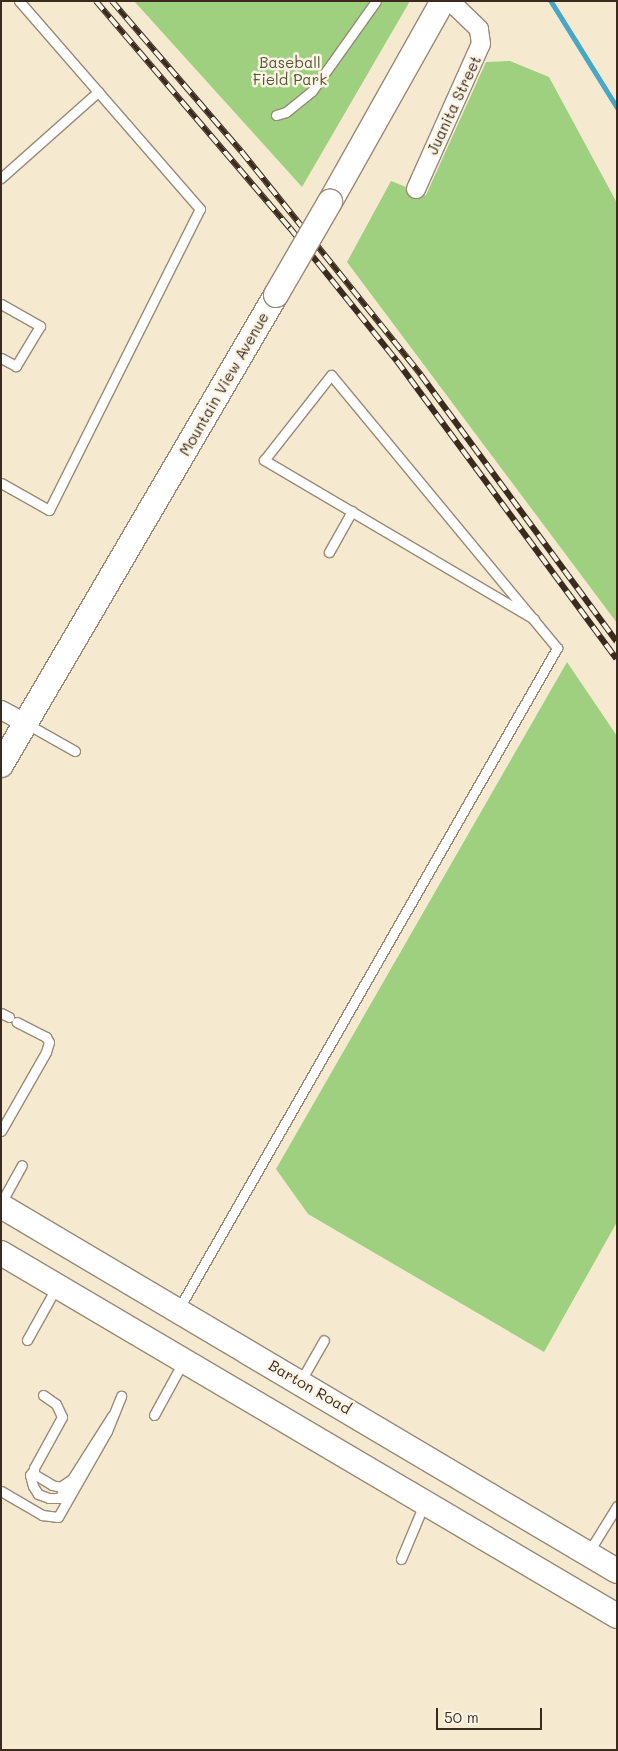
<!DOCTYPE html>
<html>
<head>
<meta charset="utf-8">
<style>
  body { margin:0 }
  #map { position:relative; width:618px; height:1751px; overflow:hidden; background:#f5ead0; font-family:Mali,sans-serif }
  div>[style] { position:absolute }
  .green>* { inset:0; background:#9fd080 }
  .stream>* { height:4.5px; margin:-2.25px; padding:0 2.25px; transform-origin:2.25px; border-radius:2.25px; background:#47a7c7 }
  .roads { filter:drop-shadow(1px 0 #988a77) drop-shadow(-1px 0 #988a77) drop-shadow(0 1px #988a77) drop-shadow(0 -1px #988a77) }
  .service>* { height:9px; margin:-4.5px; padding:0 4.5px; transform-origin:4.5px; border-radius:4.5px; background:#fff }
  .minor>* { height:18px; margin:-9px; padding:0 9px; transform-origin:9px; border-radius:9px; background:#fff }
  .secondary>* { height:24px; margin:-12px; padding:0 12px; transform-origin:12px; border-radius:12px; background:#fff }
  .rail>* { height:5.5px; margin-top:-2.75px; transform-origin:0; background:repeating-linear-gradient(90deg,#fcf5e5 0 11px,#3b2a1e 0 22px); box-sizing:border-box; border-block:1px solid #3b2a1e }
  .bridges { filter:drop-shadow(1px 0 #988a77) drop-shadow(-1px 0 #988a77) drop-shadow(0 1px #988a77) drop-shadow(0 -1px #988a77) }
  .secondary-bridge>* { height:24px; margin:-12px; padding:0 12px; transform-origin:12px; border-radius:12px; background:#fff }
  span { translate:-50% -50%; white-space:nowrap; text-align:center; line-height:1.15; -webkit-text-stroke:5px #fcf5e5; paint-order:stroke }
  .park-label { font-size:15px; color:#545436 }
  .street-label { font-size:15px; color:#3b2a1e }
  .frame { position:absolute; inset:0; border:2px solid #3b2a1e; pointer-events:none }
  .scale { position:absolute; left:436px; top:1708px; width:106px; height:22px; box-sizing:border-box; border:2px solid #3b2a1e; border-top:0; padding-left:6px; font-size:15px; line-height:18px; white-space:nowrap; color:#3b2a1e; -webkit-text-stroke:4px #fcf5e5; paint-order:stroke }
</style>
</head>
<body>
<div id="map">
  <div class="green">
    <div style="clip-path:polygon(134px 1px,410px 1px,302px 187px)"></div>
    <div style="clip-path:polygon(510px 61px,549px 77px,617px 203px,617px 623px,347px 262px,391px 181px,426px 195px,486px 62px)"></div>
    <div style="clip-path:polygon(567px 662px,617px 736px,617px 1222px,544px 1352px,308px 1214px,276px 1169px)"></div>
  </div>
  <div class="stream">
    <div style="left:551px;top:1px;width:125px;rotate:58.1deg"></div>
  </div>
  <div class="roads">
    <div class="service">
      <div style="left:276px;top:115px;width:10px;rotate:-17deg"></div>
      <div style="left:286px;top:112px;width:33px;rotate:-39deg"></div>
      <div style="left:312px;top:91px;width:110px;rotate:-54.6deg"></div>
      <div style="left:1px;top:178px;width:130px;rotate:-41.6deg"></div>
      <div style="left:1px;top:304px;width:45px;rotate:29.4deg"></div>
      <div style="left:40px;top:326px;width:47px;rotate:121deg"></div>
      <div style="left:16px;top:366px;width:17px;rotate:-152deg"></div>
      <div style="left:1px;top:483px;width:55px;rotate:29.4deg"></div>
      <div style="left:49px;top:510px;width:337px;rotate:-63.4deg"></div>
      <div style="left:200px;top:209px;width:276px;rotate:-131deg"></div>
      <div style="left:329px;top:552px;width:47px;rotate:-60.7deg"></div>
      <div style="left:27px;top:724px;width:55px;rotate:29.4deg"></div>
      <div style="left:1px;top:1013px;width:9px;rotate:27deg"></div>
      <div style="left:1px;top:1131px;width:91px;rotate:-60.3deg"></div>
      <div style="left:46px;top:1052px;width:10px;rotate:-73deg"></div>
      <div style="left:49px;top:1042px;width:6px;rotate:-121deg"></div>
      <div style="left:46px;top:1037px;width:33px;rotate:-153deg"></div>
      <div style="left:1px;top:1203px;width:43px;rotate:-61.1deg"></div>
      <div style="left:178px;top:1310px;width:763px;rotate:-60.21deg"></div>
      <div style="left:557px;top:648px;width:354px;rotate:-129.6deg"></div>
      <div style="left:331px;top:375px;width:108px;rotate:128.2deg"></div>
      <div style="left:264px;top:460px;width:313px;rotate:30.5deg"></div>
      <div style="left:27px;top:1340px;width:60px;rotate:-60.9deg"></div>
      <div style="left:300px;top:1382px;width:48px;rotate:-60.3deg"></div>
      <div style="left:43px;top:1395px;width:16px;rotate:35deg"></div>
      <div style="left:56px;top:1404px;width:14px;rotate:65deg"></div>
      <div style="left:62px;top:1417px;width:58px;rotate:118.8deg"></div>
      <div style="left:34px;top:1468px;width:6px;rotate:90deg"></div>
      <div style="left:34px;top:1474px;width:21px;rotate:31deg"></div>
      <div style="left:52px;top:1485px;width:8px;rotate:14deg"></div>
      <div style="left:60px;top:1487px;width:14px;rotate:-34deg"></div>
      <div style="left:72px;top:1479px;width:75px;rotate:-57.6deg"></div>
      <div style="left:154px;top:1415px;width:60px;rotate:-61.3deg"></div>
      <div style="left:33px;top:1471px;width:5px;rotate:127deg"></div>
      <div style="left:30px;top:1475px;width:11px;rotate:75deg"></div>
      <div style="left:33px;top:1486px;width:9px;rotate:58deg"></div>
      <div style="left:38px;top:1494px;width:12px;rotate:20deg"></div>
      <div style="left:49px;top:1498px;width:10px"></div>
      <div style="left:59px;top:1498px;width:20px;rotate:-53deg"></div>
      <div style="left:1px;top:1491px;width:48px;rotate:30.3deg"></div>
      <div style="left:42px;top:1515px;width:16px;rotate:7deg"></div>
      <div style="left:58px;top:1517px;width:99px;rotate:-60.3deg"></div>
      <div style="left:107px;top:1431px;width:38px;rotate:-68deg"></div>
      <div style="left:588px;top:1553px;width:55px;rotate:-58.3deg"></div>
      <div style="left:401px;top:1559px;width:60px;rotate:-67.3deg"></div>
    </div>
    <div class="minor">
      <div style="left:416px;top:189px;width:159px;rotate:-65.9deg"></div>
      <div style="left:481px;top:44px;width:15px;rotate:-98deg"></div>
      <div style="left:479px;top:29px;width:40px;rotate:-136deg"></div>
      <div style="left:1px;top:710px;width:27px;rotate:28deg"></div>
    </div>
    <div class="secondary">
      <div style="left:330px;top:202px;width:231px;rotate:-60.7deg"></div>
      <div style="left:1px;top:765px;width:545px;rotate:-59.67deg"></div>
      <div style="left:1px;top:1206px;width:716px;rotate:30.65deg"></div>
      <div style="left:1px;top:1253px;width:715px;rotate:30.51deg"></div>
    </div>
  </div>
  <div class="rail">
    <div style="left:96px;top:1px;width:299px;rotate:49.5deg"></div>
    <div style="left:290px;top:228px;width:171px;rotate:51.2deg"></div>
    <div style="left:397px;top:361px;width:370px;rotate:53.6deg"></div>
    <div style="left:112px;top:1px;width:199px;rotate:49.3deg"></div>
    <div style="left:242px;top:152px;width:286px;rotate:51.2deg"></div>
    <div style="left:421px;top:375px;width:331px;rotate:53.7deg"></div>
  </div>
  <div class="bridges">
    <div class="secondary-bridge">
      <div style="left:276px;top:295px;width:108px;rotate:-59.9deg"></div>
    </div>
  </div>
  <div class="park-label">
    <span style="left:290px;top:71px">Baseball<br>Field Park</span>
  </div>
  <div class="street-label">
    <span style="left:454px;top:105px;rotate:-65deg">Juanita Street</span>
    <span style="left:224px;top:384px;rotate:-60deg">Mountain View Avenue</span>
    <span style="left:310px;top:1387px;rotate:30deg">Barton Road</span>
  </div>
  <div class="frame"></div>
  <div class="scale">50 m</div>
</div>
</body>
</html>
